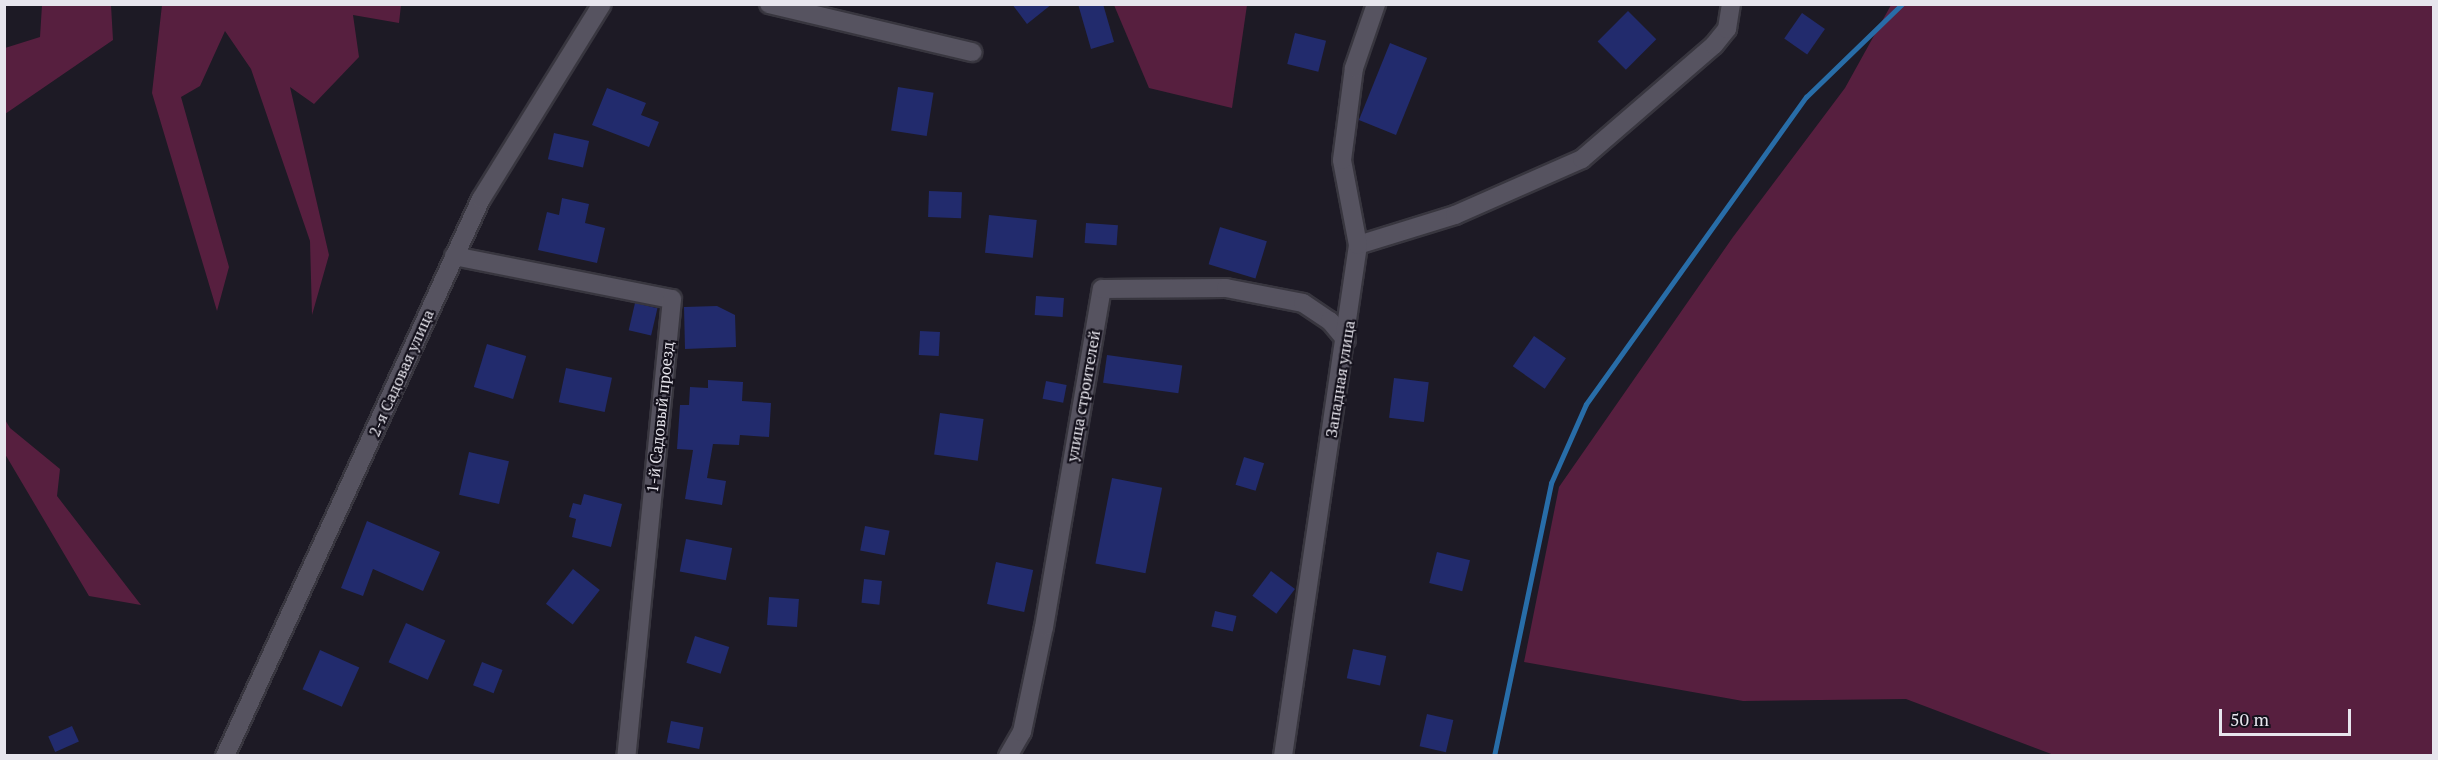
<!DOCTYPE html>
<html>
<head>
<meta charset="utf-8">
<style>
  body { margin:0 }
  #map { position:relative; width:2438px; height:760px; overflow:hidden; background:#1d1a25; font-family:"PT Serif",serif }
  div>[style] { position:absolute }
  .green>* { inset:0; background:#571f3f }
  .stream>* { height:5px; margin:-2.5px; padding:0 2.5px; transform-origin:2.5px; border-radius:2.5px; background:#286da8 }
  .building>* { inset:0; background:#222b6d; transform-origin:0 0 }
  .roads { filter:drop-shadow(2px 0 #38363f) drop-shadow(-2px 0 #38363f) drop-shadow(0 2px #38363f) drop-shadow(0 -2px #38363f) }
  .minor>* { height:18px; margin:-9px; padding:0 9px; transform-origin:9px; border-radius:9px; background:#565360 }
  span { translate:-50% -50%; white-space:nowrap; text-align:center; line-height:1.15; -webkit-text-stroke:4.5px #14111c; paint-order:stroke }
  .street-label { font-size:16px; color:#e7e5ed }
  .frame { position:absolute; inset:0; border:6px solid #e7e5ed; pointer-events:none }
  .scale { position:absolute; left:2219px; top:709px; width:132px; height:27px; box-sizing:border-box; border:3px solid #e7e5ed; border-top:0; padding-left:8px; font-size:18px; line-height:21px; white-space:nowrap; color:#e7e5ed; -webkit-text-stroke:4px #14111c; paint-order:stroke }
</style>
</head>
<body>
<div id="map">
  <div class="green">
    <div style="clip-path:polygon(42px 5px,111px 5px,113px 40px,5px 114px,5px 48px,40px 37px)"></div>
    <div style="clip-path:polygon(162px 5px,401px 5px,399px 23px,353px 15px,359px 57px,314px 104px,290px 87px,329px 255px,312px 315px,310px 241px,251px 69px,225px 31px,200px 86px,181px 97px,229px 267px,217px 311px,152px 93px)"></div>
    <div style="clip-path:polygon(1114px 5px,1247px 5px,1232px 108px,1149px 88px)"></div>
    <div style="clip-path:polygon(1891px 5px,2433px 5px,2433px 755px,2054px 755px,1906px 699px,1743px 701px,1524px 662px,1559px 487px,1733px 237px,1845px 88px)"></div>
    <div style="clip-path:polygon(4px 418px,10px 428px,60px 469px,57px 496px,141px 605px,89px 596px,5px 454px)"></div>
  </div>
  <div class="stream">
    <div style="left:1494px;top:756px;width:279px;rotate:-78.2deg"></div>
    <div style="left:1551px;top:483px;width:86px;rotate:-66.1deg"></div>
    <div style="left:1586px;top:404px;width:378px;rotate:-54.4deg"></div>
    <div style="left:1806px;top:97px;width:134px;rotate:-44.1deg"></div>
  </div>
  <div class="building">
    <div style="clip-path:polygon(1012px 4px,1052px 4px,1027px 24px)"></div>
    <div style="clip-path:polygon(1078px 4px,1103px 4px,1114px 42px,1091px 49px)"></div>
    <div style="left:1628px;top:11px;width:40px;height:43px;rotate:45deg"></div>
    <div style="left:1802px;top:13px;width:28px;height:31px;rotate:35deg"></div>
    <div style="left:1295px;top:33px;width:32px;height:32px;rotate:14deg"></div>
    <div style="left:1390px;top:43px;width:40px;height:83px;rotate:22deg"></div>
    <div style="left:898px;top:87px;width:36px;height:44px;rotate:9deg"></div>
    <div style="clip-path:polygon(607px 88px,646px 103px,641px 115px,659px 122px,649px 147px,592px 125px)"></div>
    <div style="left:554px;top:133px;width:36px;height:27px;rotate:13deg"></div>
    <div style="left:929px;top:191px;width:33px;height:26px;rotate:2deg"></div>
    <div style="clip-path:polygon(562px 198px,589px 204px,585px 223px,605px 228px,597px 263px,538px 250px,547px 212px,559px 215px)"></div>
    <div style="left:989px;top:215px;width:48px;height:38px;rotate:6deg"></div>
    <div style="left:1086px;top:223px;width:32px;height:20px;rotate:4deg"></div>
    <div style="left:1220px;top:227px;width:49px;height:39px;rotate:17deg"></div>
    <div style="left:1036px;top:296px;width:28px;height:19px;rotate:4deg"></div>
    <div style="left:635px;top:303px;width:23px;height:28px;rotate:13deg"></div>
    <div style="clip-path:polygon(717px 306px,735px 315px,736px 347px,685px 349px,684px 307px)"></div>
    <div style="left:920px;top:331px;width:20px;height:24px;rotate:3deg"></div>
    <div style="left:1534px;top:336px;width:39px;height:37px;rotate:35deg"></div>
    <div style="left:487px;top:344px;width:41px;height:45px;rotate:17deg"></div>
    <div style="left:1107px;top:355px;width:76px;height:28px;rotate:8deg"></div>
    <div style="left:566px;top:368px;width:47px;height:35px;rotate:12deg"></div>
    <div style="left:1394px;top:378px;width:35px;height:40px;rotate:7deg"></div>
    <div style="clip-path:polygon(708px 380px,743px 382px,742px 401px,771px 403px,769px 437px,740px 435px,739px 445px,713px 444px,707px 478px,726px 481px,722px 505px,685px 499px,693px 450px,677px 449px,680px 405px,689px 405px,690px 387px,708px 388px)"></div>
    <div style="left:1046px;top:381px;width:21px;height:18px;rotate:11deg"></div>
    <div style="left:940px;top:413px;width:44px;height:42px;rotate:8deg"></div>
    <div style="left:469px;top:452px;width:41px;height:44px;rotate:13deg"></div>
    <div style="left:1244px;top:457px;width:21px;height:29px;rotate:17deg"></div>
    <div style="left:1112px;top:478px;width:51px;height:87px;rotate:11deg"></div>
    <div style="clip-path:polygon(584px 494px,622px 504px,611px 547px,572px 537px,576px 519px,569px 517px,573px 503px,581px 505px)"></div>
    <div style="clip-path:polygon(367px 521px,440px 552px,423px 591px,373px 569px,363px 596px,341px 588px)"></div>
    <div style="left:865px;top:526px;width:25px;height:25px;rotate:11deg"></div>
    <div style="left:686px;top:539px;width:47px;height:33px;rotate:11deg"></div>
    <div style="left:1437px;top:552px;width:34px;height:32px;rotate:14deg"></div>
    <div style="left:996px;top:562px;width:38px;height:43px;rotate:12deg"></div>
    <div style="left:573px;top:569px;width:34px;height:44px;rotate:38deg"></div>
    <div style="left:1271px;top:571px;width:30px;height:31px;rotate:37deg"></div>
    <div style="left:864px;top:579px;width:18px;height:24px;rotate:6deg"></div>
    <div style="left:769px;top:597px;width:30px;height:28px;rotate:4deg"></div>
    <div style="left:1215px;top:611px;width:22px;height:16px;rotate:13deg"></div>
    <div style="left:406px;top:623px;width:43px;height:43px;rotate:24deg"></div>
    <div style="left:695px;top:636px;width:36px;height:28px;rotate:18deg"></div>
    <div style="left:1353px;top:649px;width:34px;height:30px;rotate:12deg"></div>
    <div style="left:320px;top:650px;width:43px;height:43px;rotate:24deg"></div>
    <div style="left:482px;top:662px;width:22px;height:25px;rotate:21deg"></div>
    <div style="left:1427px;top:714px;width:27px;height:33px;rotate:13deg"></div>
    <div style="left:671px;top:721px;width:33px;height:22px;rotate:11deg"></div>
    <div style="left:72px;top:726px;width:17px;height:26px;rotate:66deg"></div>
  </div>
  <div class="roads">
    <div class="minor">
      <div style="left:769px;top:4px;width:209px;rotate:13.3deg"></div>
      <div style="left:1358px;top:245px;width:102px;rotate:-17.2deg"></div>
      <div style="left:1455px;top:215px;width:139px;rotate:-23.8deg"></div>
      <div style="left:1582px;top:159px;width:174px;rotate:-40.8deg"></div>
      <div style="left:1714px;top:45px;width:21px;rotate:-51deg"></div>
      <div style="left:1727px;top:29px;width:25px;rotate:-81deg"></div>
      <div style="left:454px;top:256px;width:222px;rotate:11.2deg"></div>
      <div style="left:672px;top:299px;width:459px;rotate:95.7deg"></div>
      <div style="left:225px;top:756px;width:613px;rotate:-65.32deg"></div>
      <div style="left:481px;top:199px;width:229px;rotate:-58.2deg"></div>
      <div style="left:1008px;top:756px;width:28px;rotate:-60deg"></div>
      <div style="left:1022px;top:732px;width:107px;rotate:-78.2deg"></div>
      <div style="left:1044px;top:627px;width:343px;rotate:-80.3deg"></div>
      <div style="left:1102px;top:289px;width:124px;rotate:-0.5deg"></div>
      <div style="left:1226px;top:288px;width:78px;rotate:11deg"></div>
      <div style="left:1303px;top:303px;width:32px;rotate:34deg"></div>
      <div style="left:1330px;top:321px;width:25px;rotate:50deg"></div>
      <div style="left:1283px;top:756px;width:516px;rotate:-81.65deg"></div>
      <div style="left:1358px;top:245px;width:86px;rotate:-100.7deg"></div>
      <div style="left:1342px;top:160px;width:93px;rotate:-82.6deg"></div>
      <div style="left:1354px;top:68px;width:68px;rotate:-71deg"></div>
    </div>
  </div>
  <div class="street-label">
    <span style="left:401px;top:373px;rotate:-66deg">2-я Садовая улица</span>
    <span style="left:1340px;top:379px;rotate:-81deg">Западная улица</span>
    <span style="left:1083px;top:396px;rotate:-80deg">улица строителей</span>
    <span style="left:660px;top:417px;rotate:-84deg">1-й Садовый проезд</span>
  </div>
  <div class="frame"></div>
  <div class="scale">50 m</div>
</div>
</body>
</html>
